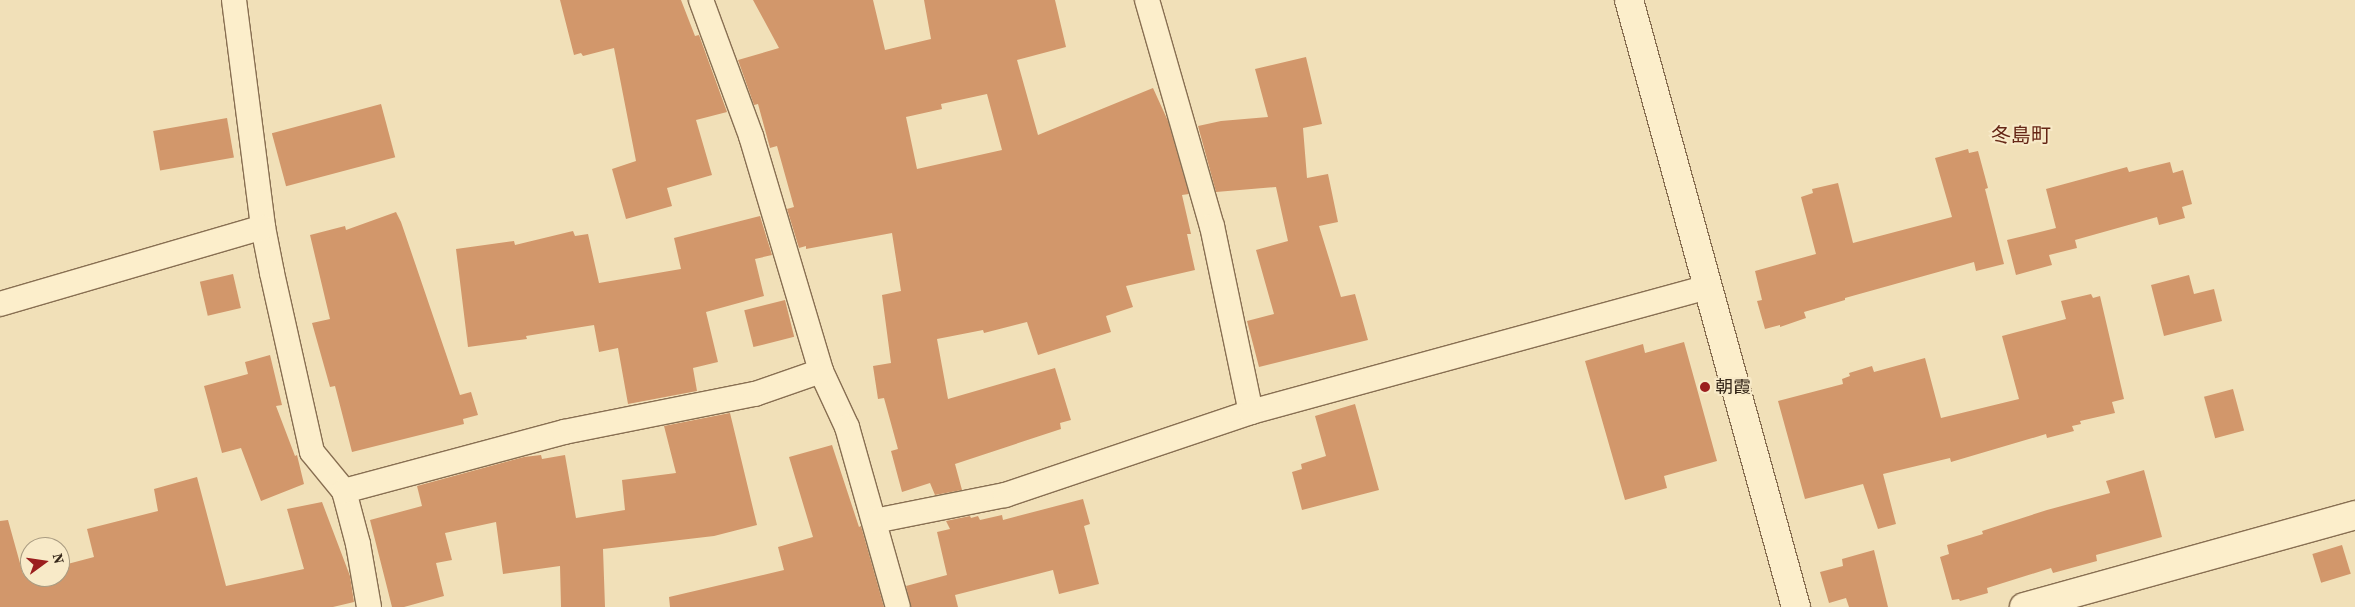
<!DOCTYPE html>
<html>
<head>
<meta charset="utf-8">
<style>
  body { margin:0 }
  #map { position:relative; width:2355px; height:607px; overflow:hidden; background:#f1e0b8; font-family:"Source Serif 4","Noto Sans JP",serif }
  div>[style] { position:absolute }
  .building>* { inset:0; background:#d2976b; transform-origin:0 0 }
  .roads { filter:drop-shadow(1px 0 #886f52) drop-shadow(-1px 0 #886f52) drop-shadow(0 1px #886f52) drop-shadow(0 -1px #886f52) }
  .street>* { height:24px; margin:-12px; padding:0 12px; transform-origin:12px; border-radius:12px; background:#fceecb }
  .secondary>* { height:28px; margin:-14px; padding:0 14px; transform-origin:14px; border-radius:14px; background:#fceecb }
  .dots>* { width:14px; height:14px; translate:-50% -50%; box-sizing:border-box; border:2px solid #f8eac8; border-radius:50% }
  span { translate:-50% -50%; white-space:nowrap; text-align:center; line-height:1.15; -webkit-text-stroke:4px #f8eac8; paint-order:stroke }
  .poi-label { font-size:18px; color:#352719 }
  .left { translate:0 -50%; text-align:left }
  .quarter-label { font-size:20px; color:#652615 }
  .north { position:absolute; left:20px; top:537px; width:50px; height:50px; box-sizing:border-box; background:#f8eac8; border:1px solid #aa9c82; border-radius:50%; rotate:76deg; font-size:14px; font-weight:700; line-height:20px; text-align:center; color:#352719 }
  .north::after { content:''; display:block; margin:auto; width:18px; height:22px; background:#9b1e1e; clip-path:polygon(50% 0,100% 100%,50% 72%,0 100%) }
</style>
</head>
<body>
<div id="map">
  <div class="building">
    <div style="clip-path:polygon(560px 0,681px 0,695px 36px,699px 35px,727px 112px,696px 120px,712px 175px,667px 188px,672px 206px,626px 219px,612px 169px,636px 161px,614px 48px,583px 56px,581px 53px,574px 55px)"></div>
    <div style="clip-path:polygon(evenodd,753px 0,873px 0,885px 50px,931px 39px,924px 0,1055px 0,1066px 47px,1017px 60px,1038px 135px,1153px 88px,1168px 121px,1189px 194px,1182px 195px,1191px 234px,1187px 234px,1195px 270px,1126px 286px,1133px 307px,1106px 316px,1111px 332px,1038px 355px,1027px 322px,984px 333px,983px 330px,937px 339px,948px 399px,1055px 368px,1071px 420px,1060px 423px,1061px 429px,955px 464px,962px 490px,935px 495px,930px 483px,902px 492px,891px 451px,898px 449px,884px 398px,878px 399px,873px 366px,891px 363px,882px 295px,901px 291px,892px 233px,806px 249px,806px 246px,799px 248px,787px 209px,794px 207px,777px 146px,770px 148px,758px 104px,754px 105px,738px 60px,779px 48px,753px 0,987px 94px,1002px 150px,917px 169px,906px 117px,942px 109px,941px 104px,987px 94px)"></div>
    <div style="clip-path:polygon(1306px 57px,1322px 124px,1303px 128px,1307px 178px,1328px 174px,1338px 222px,1319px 226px,1341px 297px,1355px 294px,1368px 340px,1259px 367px,1247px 321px,1274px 314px,1256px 250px,1288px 241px,1276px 187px,1216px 192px,1198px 126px,1221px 121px,1268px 117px,1255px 69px)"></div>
    <div style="left:381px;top:104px;width:55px;height:113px;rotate:75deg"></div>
    <div style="left:227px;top:118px;width:40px;height:75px;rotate:80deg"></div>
    <div style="clip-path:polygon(1968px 149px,1969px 153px,1978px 151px,1988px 188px,1985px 189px,2004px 264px,1976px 271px,1974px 262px,1845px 298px,1845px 300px,1804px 312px,1806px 318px,1780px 327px,1780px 325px,1765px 329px,1757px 301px,1762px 300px,1755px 271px,1816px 254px,1801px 197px,1813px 193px,1812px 189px,1838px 183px,1853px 243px,1952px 217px,1935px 158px)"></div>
    <div style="clip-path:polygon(2170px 162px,2173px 173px,2183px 170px,2192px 204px,2182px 207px,2185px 218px,2159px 225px,2157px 217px,2075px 240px,2077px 248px,2049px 255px,2052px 265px,2016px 275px,2007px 240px,2056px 228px,2046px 189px,2127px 167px,2129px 172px)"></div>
    <div style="clip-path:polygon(396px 212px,401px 222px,460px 395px,471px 392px,478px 415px,463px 419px,464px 424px,352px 452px,335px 386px,330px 387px,312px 323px,330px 319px,310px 235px,345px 226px,346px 230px)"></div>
    <div style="clip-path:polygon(760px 216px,772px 255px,755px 259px,764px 296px,706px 312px,718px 362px,693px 368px,697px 391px,628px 404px,618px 348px,599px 352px,594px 325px,526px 336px,527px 339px,468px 347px,456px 249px,514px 241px,515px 245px,573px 231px,575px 236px,588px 234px,599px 283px,681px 269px,674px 238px)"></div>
    <div style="left:233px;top:274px;width:35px;height:34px;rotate:77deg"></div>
    <div style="clip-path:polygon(2189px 275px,2194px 294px,2214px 289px,2222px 321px,2164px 336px,2151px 285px)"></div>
    <div style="clip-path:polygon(2091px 294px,2093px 298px,2100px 296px,2124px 399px,2112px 402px,2115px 413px,2080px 421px,2081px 424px,2072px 426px,2074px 431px,2047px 438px,2046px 434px,1951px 462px,1950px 458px,1883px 474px,1896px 524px,1878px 529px,1863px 484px,1805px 499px,1778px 401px,1843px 384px,1842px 379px,1850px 376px,1849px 373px,1872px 366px,1874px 372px,1925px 358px,1941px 418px,2019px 399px,2002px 336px,2066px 319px,2061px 301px)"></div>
    <div style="left:785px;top:300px;width:38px;height:42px;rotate:76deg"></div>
    <div style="clip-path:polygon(1684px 342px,1717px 461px,1664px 476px,1667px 488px,1625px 500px,1585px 361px,1643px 344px,1645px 353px)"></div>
    <div style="clip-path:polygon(270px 355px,282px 405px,276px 406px,295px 456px,297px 455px,304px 484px,261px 501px,241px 448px,222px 453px,204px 386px,248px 374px,245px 362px)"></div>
    <div style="left:2233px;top:389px;width:43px;height:30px;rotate:75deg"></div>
    <div style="clip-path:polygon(1355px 404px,1379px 490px,1302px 510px,1292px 472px,1302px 469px,1301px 464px,1326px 456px,1315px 416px)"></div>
    <div style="clip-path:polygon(730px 413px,757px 525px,714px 536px,603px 549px,605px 607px,561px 607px,560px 566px,503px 574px,496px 522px,445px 533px,452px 560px,436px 563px,444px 596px,404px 607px,392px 607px,370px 520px,422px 506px,417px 486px,524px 457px,541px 455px,542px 459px,565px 455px,576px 518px,625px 510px,622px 480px,676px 473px,664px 426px)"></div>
    <div style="clip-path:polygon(832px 445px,859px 527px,861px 526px,884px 607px,670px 607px,669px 597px,784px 570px,778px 547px,813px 537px,789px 457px)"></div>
    <div style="clip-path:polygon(2144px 470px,2162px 537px,2096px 555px,2097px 561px,2053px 573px,2051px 568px,1987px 588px,1988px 593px,1960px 601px,1959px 599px,1952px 600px,1940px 557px,1949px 554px,1947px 545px,1983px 534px,1982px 531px,2047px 510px,2110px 493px,2106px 481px)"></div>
    <div style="clip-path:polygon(197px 477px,226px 586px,304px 569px,287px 509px,322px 502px,350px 576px,354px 602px,333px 607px,0 607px,0 521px,8px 520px,23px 574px,30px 572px,30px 577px,60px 577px,60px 566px,94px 557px,87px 529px,158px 511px,154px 489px)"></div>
    <div style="clip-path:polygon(1083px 499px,1090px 524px,1084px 526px,1099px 584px,1059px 594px,1053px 570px,955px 595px,958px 607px,911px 607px,906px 586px,947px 575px,937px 532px,950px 529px,946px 521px,970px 516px,971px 518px,978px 516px,980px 520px,1002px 515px,1003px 520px)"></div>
    <div style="left:2342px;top:545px;width:30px;height:31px;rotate:73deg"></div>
    <div style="clip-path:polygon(1874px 550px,1888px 607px,1849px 607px,1846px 598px,1829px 603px,1820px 572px,1843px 566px,1842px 559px)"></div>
  </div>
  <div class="roads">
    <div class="street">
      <div style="left:234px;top:0;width:229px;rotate:82.7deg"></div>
      <div style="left:263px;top:227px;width:47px;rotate:78.9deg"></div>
      <div style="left:272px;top:273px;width:183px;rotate:77.4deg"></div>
      <div style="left:312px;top:452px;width:50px;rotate:50.6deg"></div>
      <div style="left:344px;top:491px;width:55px;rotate:75.2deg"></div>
      <div style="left:358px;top:544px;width:64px;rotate:80.1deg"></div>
      <div style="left:701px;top:0;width:145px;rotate:69.8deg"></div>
      <div style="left:751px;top:136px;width:245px;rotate:73.4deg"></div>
      <div style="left:821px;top:371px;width:62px;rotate:65.1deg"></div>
      <div style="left:847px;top:427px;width:187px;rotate:74.2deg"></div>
      <div style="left:1147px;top:0;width:235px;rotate:74deg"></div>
      <div style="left:1212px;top:226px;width:190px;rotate:78.2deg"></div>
      <div style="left:0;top:304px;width:274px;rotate:-16.3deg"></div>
      <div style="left:344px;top:491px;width:228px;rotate:-15deg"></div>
      <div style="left:564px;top:432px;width:195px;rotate:-11.3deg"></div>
      <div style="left:755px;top:394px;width:70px;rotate:-19.2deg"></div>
      <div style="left:875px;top:521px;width:133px;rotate:-11.3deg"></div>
      <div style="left:1005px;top:495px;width:260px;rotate:-18.6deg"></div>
      <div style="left:1251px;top:412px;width:474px;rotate:-15.3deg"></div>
    </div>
    <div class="secondary">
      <div style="left:1629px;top:0;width:630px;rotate:74.62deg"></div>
      <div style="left:2024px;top:607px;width:344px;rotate:-15.5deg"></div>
    </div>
  </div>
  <div class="dots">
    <div style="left:1705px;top:387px;background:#9b1e1e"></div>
  </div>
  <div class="poi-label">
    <span class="left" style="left:1715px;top:387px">朝霞</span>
  </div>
  <div class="quarter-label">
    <span style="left:2021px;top:135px">冬島町</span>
  </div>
  <div class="north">N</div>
</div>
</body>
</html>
